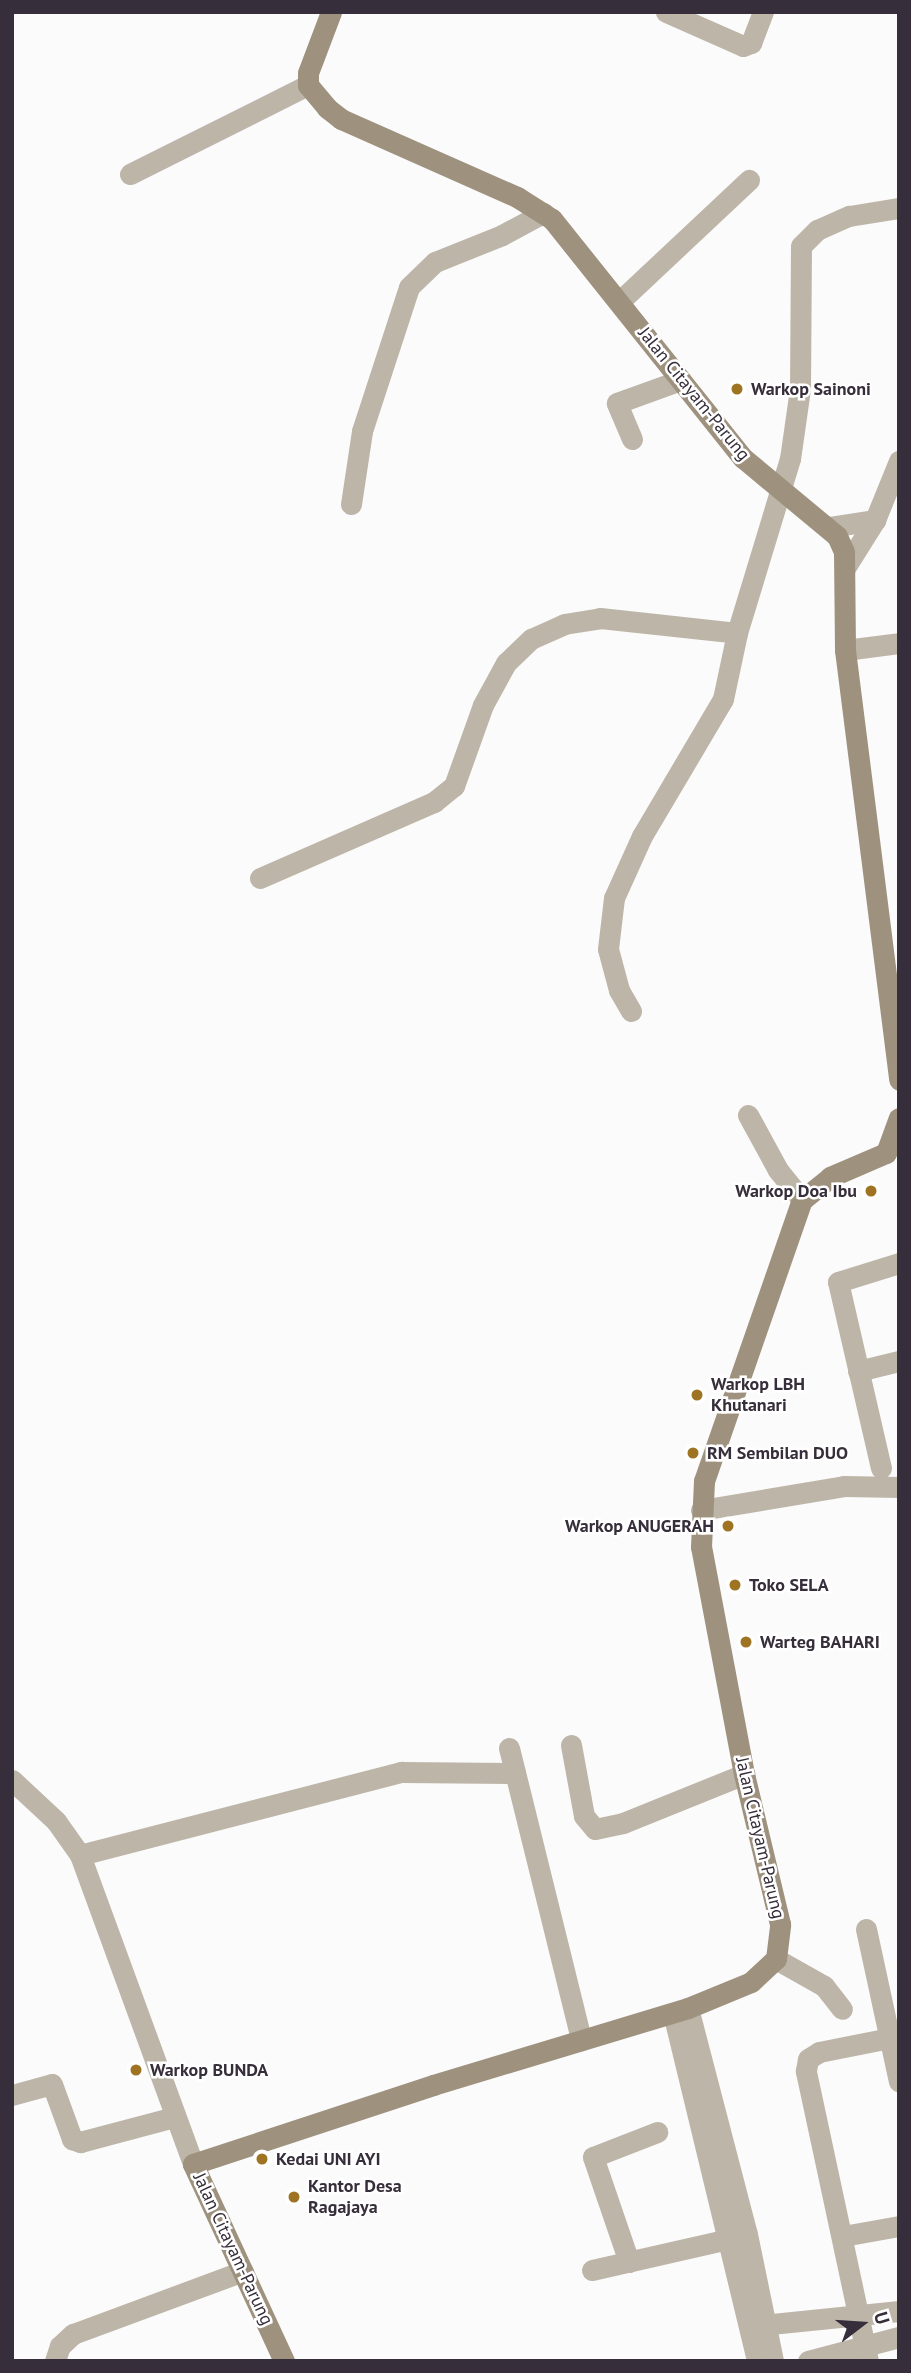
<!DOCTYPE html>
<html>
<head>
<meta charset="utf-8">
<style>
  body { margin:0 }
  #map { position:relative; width:911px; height:2373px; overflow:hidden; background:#fbfbfb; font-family:"PT Sans",sans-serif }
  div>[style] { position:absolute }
  .street>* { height:21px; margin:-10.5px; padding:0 10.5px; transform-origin:10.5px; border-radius:10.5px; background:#bdb5a8 }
  .secondary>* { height:21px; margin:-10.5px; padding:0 10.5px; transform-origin:10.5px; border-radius:10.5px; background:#9e927f }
  .dots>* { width:19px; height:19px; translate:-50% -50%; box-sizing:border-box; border:4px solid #fff; border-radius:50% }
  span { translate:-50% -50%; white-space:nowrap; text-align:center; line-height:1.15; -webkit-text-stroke:5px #fff; paint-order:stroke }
  .poi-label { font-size:18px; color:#362e3a; font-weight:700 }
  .left { translate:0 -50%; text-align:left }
  .right { translate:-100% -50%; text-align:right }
  .street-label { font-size:18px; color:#362e3a }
  .frame { position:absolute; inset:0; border:14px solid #362e3a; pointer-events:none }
  .north { position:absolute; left:827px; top:2289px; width:70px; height:70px; -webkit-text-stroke:5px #fff; paint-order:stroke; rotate:73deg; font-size:19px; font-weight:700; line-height:28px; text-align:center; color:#362e3a }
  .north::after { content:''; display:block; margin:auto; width:24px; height:32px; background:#362e3a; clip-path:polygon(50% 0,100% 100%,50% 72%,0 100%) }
</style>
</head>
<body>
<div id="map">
  <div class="street">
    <div style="left:666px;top:12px;width:84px;rotate:23.8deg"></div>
    <div style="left:743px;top:46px;width:9px;rotate:-21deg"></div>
    <div style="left:751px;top:43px;width:33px;rotate:-69deg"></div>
    <div style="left:130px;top:174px;width:199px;rotate:-26.6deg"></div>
    <div style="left:620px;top:301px;width:177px;rotate:-43.2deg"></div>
    <div style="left:632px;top:439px;width:39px;rotate:-113deg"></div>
    <div style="left:617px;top:403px;width:68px;rotate:-19.8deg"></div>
    <div style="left:351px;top:504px;width:74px;rotate:-81.4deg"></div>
    <div style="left:362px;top:431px;width:151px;rotate:-71.9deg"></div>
    <div style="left:409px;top:287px;width:36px;rotate:-44deg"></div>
    <div style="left:435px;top:262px;width:72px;rotate:-21.9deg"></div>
    <div style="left:502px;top:235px;width:47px;rotate:-28.2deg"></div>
    <div style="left:830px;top:527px;width:46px;rotate:-8.8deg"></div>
    <div style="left:845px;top:568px;width:57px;rotate:-58deg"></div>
    <div style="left:875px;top:520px;width:64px;rotate:-67.9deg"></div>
    <div style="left:845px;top:650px;width:54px;rotate:-7.4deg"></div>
    <div style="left:260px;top:878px;width:190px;rotate:-23.6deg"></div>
    <div style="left:434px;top:802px;width:26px;rotate:-39deg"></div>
    <div style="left:454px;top:786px;width:86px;rotate:-70.3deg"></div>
    <div style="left:483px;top:705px;width:48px;rotate:-61.3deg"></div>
    <div style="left:506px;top:663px;width:35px;rotate:-44deg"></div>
    <div style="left:531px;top:639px;width:36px;rotate:-24deg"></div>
    <div style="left:564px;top:624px;width:36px;rotate:-9deg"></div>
    <div style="left:600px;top:618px;width:138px;rotate:6.2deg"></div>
    <div style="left:737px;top:633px;width:182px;rotate:-73.1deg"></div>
    <div style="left:790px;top:459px;width:71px;rotate:-81.9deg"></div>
    <div style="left:800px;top:389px;width:143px;rotate:-89.6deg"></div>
    <div style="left:801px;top:246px;width:23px;rotate:-45deg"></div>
    <div style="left:817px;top:230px;width:35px;rotate:-24deg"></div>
    <div style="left:849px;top:216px;width:51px;rotate:-9.1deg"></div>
    <div style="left:631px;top:1011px;width:24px;rotate:-120deg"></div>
    <div style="left:619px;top:990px;width:42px;rotate:-105deg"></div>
    <div style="left:608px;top:949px;width:51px;rotate:-83.3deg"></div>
    <div style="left:614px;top:898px;width:68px;rotate:-65.7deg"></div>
    <div style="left:642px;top:836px;width:159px;rotate:-59.4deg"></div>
    <div style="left:723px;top:699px;width:67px;rotate:-78deg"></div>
    <div style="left:748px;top:1115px;width:63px;rotate:61.4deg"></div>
    <div style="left:778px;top:1170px;width:38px;rotate:51deg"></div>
    <div style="left:858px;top:1371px;width:42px;rotate:-13.7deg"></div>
    <div style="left:881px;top:1468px;width:191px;rotate:-103deg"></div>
    <div style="left:838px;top:1282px;width:64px;rotate:-17.3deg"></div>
    <div style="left:701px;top:1510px;width:145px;rotate:-9.5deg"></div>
    <div style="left:844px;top:1486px;width:55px;rotate:1deg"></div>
    <div style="left:571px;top:1745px;width:72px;rotate:79.6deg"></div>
    <div style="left:584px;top:1816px;width:17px;rotate:50deg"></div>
    <div style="left:595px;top:1829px;width:29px;rotate:-12deg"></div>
    <div style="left:623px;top:1823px;width:131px;rotate:-22deg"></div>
    <div style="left:509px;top:1748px;width:301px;rotate:76.1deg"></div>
    <div style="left:12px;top:1780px;width:60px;rotate:43deg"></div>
    <div style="left:56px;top:1821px;width:42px;rotate:54.8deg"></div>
    <div style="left:80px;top:1855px;width:329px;rotate:69.9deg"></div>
    <div style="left:80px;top:1855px;width:332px;rotate:-14.5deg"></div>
    <div style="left:401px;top:1772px;width:114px;rotate:0.5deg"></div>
    <div style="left:866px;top:1929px;width:156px;rotate:77.8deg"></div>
    <div style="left:776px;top:1959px;width:55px;rotate:29.4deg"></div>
    <div style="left:824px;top:1986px;width:29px;rotate:52deg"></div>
    <div style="left:688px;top:2008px;width:234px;rotate:75.4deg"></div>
    <div style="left:747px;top:2234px;width:130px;rotate:78.4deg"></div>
    <div style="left:673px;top:2013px;width:358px;rotate:76.4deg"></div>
    <div style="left:12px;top:2095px;width:41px;rotate:-15.4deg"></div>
    <div style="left:52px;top:2084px;width:59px;rotate:70deg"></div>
    <div style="left:72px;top:2139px;width:9px;rotate:21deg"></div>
    <div style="left:80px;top:2142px;width:97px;rotate:-14.9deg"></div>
    <div style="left:843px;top:2236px;width:57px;rotate:-10.1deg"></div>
    <div style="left:629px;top:2262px;width:111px;rotate:-108.9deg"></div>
    <div style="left:593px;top:2157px;width:69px;rotate:-21.3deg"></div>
    <div style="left:592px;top:2270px;width:154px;rotate:-12.8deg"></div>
    <div style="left:752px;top:2326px;width:148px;rotate:-5.8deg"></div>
    <div style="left:55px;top:2361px;width:16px;rotate:-72deg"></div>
    <div style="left:60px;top:2346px;width:18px;rotate:-43deg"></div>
    <div style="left:73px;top:2334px;width:181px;rotate:-20.3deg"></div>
    <div style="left:808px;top:2361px;width:94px;rotate:-14.8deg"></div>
    <div style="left:868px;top:2361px;width:297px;rotate:-102.1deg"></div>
    <div style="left:806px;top:2071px;width:12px;rotate:-81deg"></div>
    <div style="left:808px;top:2059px;width:13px;rotate:-32deg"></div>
    <div style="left:819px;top:2052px;width:72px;rotate:-11.2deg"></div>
  </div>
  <div class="secondary">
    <div style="left:331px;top:12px;width:65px;rotate:110.7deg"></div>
    <div style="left:308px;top:73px;width:12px;rotate:90deg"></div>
    <div style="left:308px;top:85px;width:30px;rotate:50deg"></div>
    <div style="left:327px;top:108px;width:18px;rotate:38deg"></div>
    <div style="left:341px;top:119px;width:193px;rotate:23.9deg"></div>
    <div style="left:517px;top:197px;width:41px;rotate:32.2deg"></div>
    <div style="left:552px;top:219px;width:306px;rotate:51.4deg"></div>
    <div style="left:743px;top:458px;width:122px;rotate:39.7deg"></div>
    <div style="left:837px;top:536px;width:17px;rotate:66deg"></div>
    <div style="left:844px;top:552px;width:98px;rotate:89.4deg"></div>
    <div style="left:845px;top:650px;width:433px;rotate:82.8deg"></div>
    <div style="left:284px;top:2361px;width:217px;rotate:-114.8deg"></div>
    <div style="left:193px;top:2164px;width:253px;rotate:-18.2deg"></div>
    <div style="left:433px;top:2085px;width:266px;rotate:-16.8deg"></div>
    <div style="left:688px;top:2008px;width:68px;rotate:-22.4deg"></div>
    <div style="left:751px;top:1982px;width:34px;rotate:-43deg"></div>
    <div style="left:776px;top:1959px;width:35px;rotate:-83deg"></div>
    <div style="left:780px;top:1924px;width:154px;rotate:-103.5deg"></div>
    <div style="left:744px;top:1774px;width:231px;rotate:-100.7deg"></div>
    <div style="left:701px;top:1547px;width:66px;rotate:-87.4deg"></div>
    <div style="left:704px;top:1481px;width:298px;rotate:-70.8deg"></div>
    <div style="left:802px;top:1200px;width:36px;rotate:-39deg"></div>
    <div style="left:830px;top:1177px;width:61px;rotate:-23.2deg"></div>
    <div style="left:886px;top:1153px;width:37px;rotate:-70deg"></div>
  </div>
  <div class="dots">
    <div style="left:737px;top:389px;background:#9e7423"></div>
    <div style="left:871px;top:1191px;background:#9e7423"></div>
    <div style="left:697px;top:1395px;background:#9e7423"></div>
    <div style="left:693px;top:1453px;background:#9e7423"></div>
    <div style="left:728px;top:1526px;background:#9e7423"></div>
    <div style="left:735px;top:1585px;background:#9e7423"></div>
    <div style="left:746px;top:1642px;background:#9e7423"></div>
    <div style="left:136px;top:2070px;background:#9e7423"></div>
    <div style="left:262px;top:2159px;background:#9e7423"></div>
    <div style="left:294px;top:2197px;background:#9e7423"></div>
  </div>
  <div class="poi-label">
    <span class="left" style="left:751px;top:389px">Warkop Sainoni</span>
    <span class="right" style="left:857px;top:1191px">Warkop Doa Ibu</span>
    <span class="left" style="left:711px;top:1395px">Warkop LBH<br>Khutanari</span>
    <span class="left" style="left:707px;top:1453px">RM Sembilan DUO</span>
    <span class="right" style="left:714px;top:1526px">Warkop ANUGERAH</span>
    <span class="left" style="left:749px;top:1585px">Toko SELA</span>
    <span class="left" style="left:760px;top:1642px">Warteg BAHARI</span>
    <span class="left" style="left:150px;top:2070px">Warkop BUNDA</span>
    <span class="left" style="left:276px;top:2159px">Kedai UNI AYI</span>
    <span class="left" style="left:308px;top:2197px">Kantor Desa<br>Ragajaya</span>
  </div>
  <div class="street-label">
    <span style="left:694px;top:394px;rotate:51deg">Jalan Citayam-Parung</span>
    <span style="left:760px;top:1838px;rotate:77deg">Jalan Citayam-Parung</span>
    <span style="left:233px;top:2249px;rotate:65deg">Jalan Citayam-Parung</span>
  </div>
  <div class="frame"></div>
  <div class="north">U</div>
</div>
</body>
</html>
